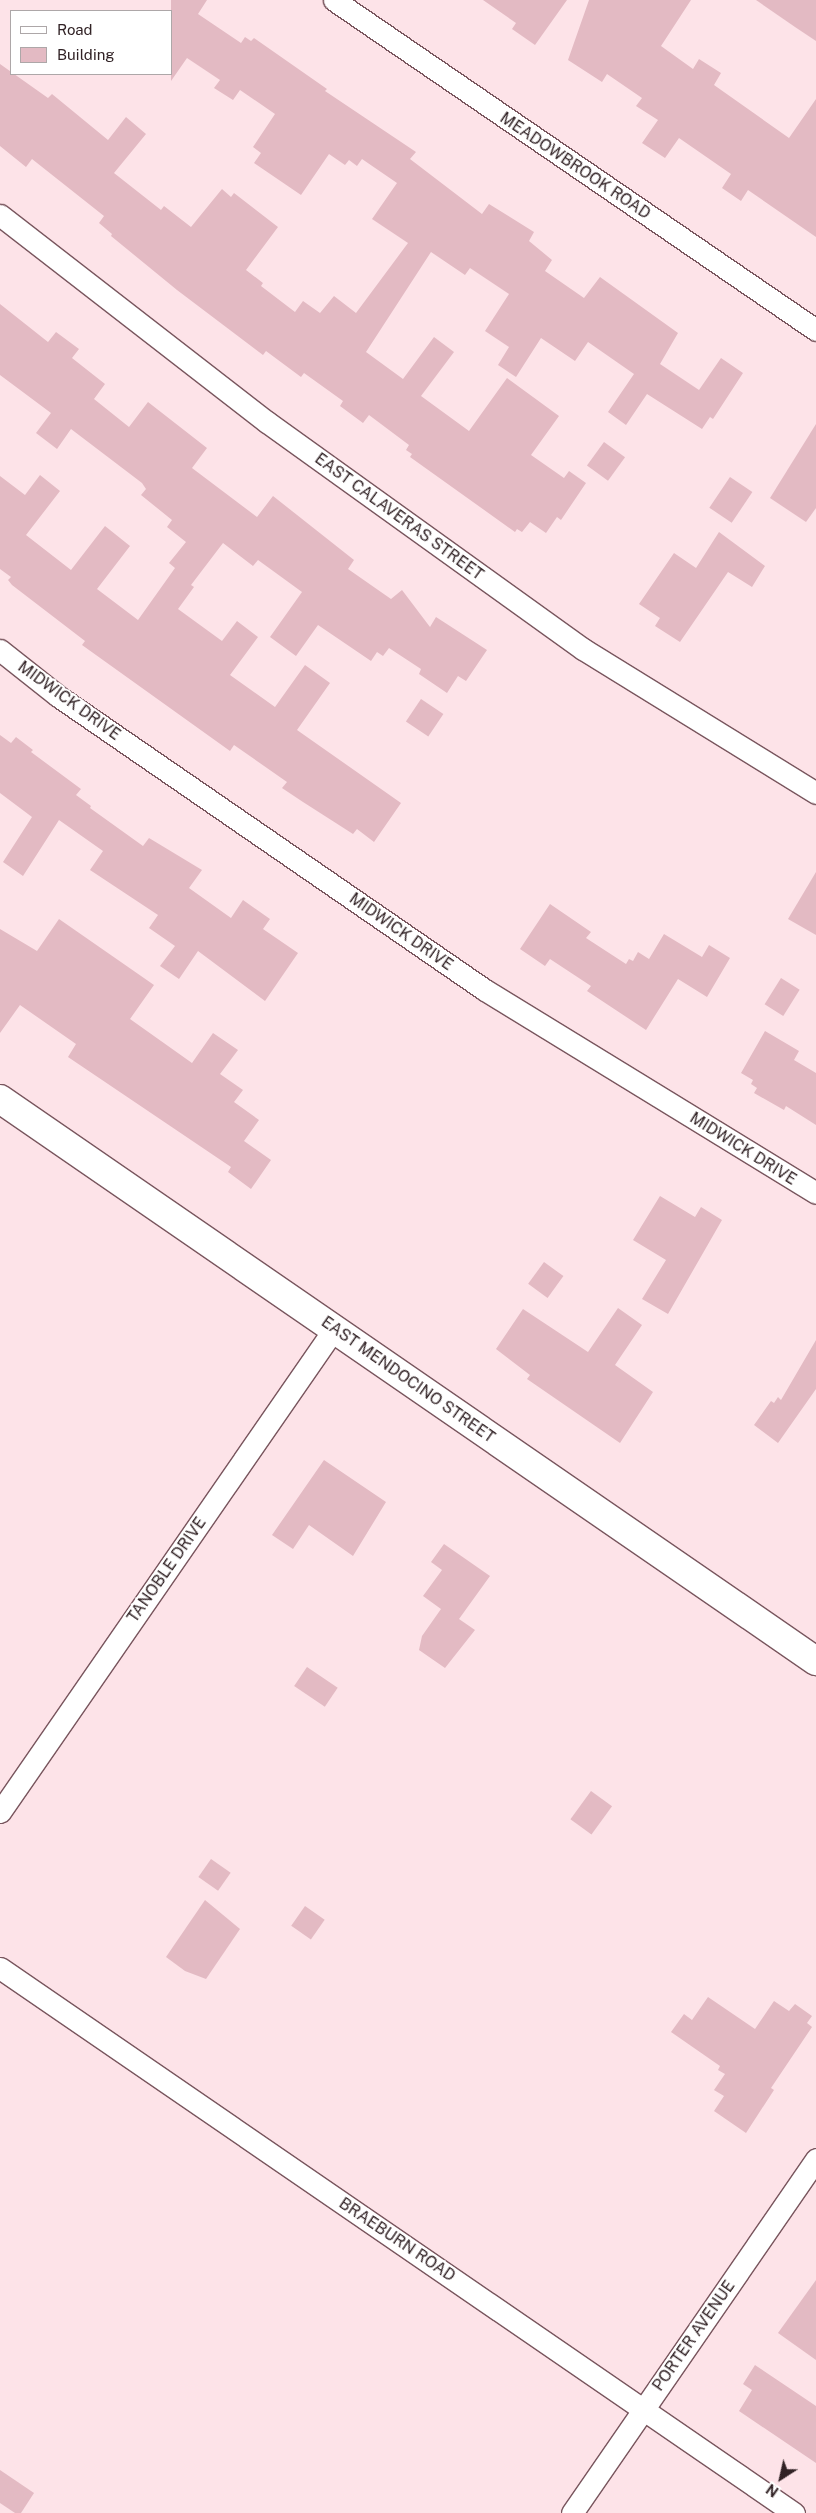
<!DOCTYPE html>
<html>
<head>
<meta charset="utf-8">
<style>
  body { margin:0 }
  #map { position:relative; width:816px; height:2513px; overflow:hidden; background:#fde3e8; font-family:"Public Sans",sans-serif }
  div>[style] { position:absolute }
  .building>* { inset:0; background:#e3bac3; transform-origin:0 0 }
  .roads { filter:drop-shadow(1px 0 #79565e) drop-shadow(-1px 0 #79565e) drop-shadow(0 1px #79565e) drop-shadow(0 -1px #79565e) }
  .street>* { height:21px; margin:-10.5px; padding:0 10.5px; transform-origin:10.5px; border-radius:10.5px; background:#fff }
  .secondary>* { height:28px; margin:-14px; padding:0 14px; transform-origin:14px; border-radius:14px; background:#fff }
  span { translate:-50% -50%; white-space:nowrap; text-align:center; line-height:1.15; -webkit-text-stroke:4px #fff; paint-order:stroke }
  .street-label { font-size:16px; color:#312225 }
  .legend { position:absolute; left:10px; top:10px; width:162px; height:65px; box-sizing:border-box; background:#fff; border:1px solid #ada7a8; margin:0; padding:6px 9px; list-style:none; font-size:15px; color:#312225 }
  .legend li { display:flex; align-items:center; gap:10px; height:25px }
  .legend b { width:25px; border:1px solid #ada7a8 }
  .north { position:absolute; left:756px; top:2453px; width:50px; height:50px; -webkit-text-stroke:4px #fff; paint-order:stroke; rotate:215deg; font-size:14px; font-weight:700; line-height:20px; text-align:center; color:#312225 }
  .north::after { content:''; display:block; margin:auto; width:18px; height:22px; background:#312225; clip-path:polygon(50% 0,100% 100%,50% 72%,0 100%) }
</style>
</head>
<body>
<div id="map">
  <div class="building">
    <div style="clip-path:polygon(171px 0,207px 0,198px 14px,241px 43px,245px 37px,251px 41px,254px 38px,327px 89px,325px 91px,416px 152px,410px 159px,482px 214px,489px 204px,534px 232px,529px 241px,552px 260px,545px 271px,584px 298px,600px 277px,678px 333px,660px 364px,699px 390px,721px 358px,743px 373px,713px 419px,710px 417px,702px 429px,647px 394px,626px 425px,608px 412px,634px 374px,588px 342px,575px 361px,541px 338px,516px 377px,498px 365px,509px 347px,485px 331px,509px 294px,470px 268px,465px 275px,431px 252px,366px 352px,403px 379px,434px 337px,454px 352px,421px 396px,469px 431px,507px 378px,559px 416px,531px 455px,564px 478px,569px 471px,586px 483px,561px 520px,557px 517px,546px 533px,530px 522px,522px 532px,517px 529px,515px 532px,410px 457px,412px 454px,406px 450px,409px 445px,369px 415px,363px 423px,340px 406px,343px 401px,304px 373px,301px 377px,266px 351px,263px 355px,177px 290px,111px 236px,112px 234px,99px 223px,104px 216px,32px 159px,26px 167px,0 146px,0 64px,48px 98px,52px 94px,108px 140px,126px 117px,146px 134px,114px 173px,161px 210px,164px 206px,191px 227px,222px 189px,231px 197px,234px 193px,278px 227px,246px 270px,263px 283px,261px 286px,295px 312px,303px 301px,320px 313px,334px 296px,356px 313px,408px 243px,372px 219px,397px 183px,362px 159px,357px 166px,349px 160px,345px 165px,329px 154px,301px 195px,254px 163px,261px 153px,253px 147px,275px 114px,240px 90px,233px 100px,214px 88px,220px 80px,187px 58px,171px 81px)"></div>
    <div style="clip-path:polygon(483px 0,567px 0,535px 45px,512px 29px,516px 23px)"></div>
    <div style="clip-path:polygon(589px 0,691px 0,661px 46px,693px 69px,699px 59px,721px 73px,714px 85px,789px 138px,816px 99px,816px 237px,748px 190px,741px 201px,722px 188px,731px 174px,679px 138px,665px 158px,642px 143px,658px 120px,636px 106px,642px 98px,607px 74px,602px 82px,568px 60px)"></div>
    <div style="clip-path:polygon(756px 0,816px 0,816px 41px,795px 27px)"></div>
    <div style="clip-path:polygon(0 304px,48px 342px,56px 332px,79px 349px,72px 358px,105px 384px,94px 399px,129px 427px,148px 402px,207px 448px,192px 468px,257px 517px,273px 496px,354px 560px,348px 569px,391px 599px,402px 590px,430px 627px,436px 617px,487px 650px,466px 681px,458px 676px,447px 693px,419px 674px,421px 669px,389px 648px,383px 656px,377px 652px,371px 661px,318px 625px,296px 656px,270px 637px,302px 592px,258px 560px,253px 566px,223px 543px,191px 585px,194px 587px,178px 609px,222px 641px,237px 621px,258px 637px,230px 675px,275px 707px,305px 665px,330px 683px,297px 730px,401px 803px,374px 842px,357px 829px,353px 834px,303px 802px,282px 788px,287px 782px,234px 745px,230px 751px,82px 645px,85px 641px,12px 585px,8px 580px,11px 577px,0 569px,0 476px,25px 495px,40px 475px,60px 491px,26px 535px,71px 570px,105px 526px,130px 546px,97px 589px,138px 620px,175px 568px,169px 563px,186px 542px,167px 527px,172px 520px,141px 495px,146px 489px,142px 483px,71px 429px,57px 449px,36px 433px,51px 413px,0 375px)"></div>
    <div style="clip-path:polygon(816px 424px,816px 508px,806px 522px,770px 498px)"></div>
    <div style="left:604px;top:442px;width:26px;height:29px;rotate:36deg"></div>
    <div style="left:730px;top:477px;width:27px;height:37px;rotate:34deg"></div>
    <div style="clip-path:polygon(719px 532px,765px 566px,752px 587px,728px 572px,680px 642px,655px 626px,660px 618px,639px 604px,674px 553px,696px 568px)"></div>
    <div style="left:421px;top:699px;width:27px;height:27px;rotate:34deg"></div>
    <div style="clip-path:polygon(0 735px,11px 743px,16px 737px,33px 750px,31px 752px,81px 789px,76px 795px,91px 806px,90px 808px,143px 846px,149px 838px,202px 870px,189px 888px,231px 918px,243px 900px,270px 919px,263px 929px,298px 953px,265px 1001px,198px 951px,179px 979px,160px 966px,175px 946px,149px 928px,158px 915px,90px 870px,103px 851px,59px 820px,23px 876px,3px 862px,32px 817px,0 793px)"></div>
    <div style="clip-path:polygon(816px 872px,816px 935px,788px 919px)"></div>
    <div style="clip-path:polygon(550px 904px,591px 932px,586px 938px,626px 964px,629px 959px,633px 961px,638px 952px,649px 959px,664px 934px,702px 957px,709px 945px,730px 958px,707px 997px,678px 979px,646px 1030px,587px 991px,591px 986px,550px 959px,545px 966px,520px 949px)"></div>
    <div style="clip-path:polygon(59px 919px,154px 985px,130px 1019px,192px 1063px,213px 1033px,238px 1050px,220px 1074px,243px 1090px,234px 1102px,259px 1120px,244px 1141px,271px 1160px,251px 1189px,228px 1172px,231px 1167px,68px 1057px,76px 1044px,20px 1005px,0 1033px,0 929px,37px 951px)"></div>
    <div style="left:781px;top:978px;width:22px;height:31px;rotate:32deg"></div>
    <div style="clip-path:polygon(765px 1031px,799px 1051px,794px 1060px,816px 1073px,816px 1125px,786px 1106px,784px 1110px,754px 1093px,757px 1088px,751px 1084px,753px 1080px,741px 1073px)"></div>
    <div style="clip-path:polygon(660px 1196px,695px 1217px,701px 1207px,722px 1220px,668px 1314px,642px 1299px,666px 1260px,633px 1240px)"></div>
    <div style="left:544px;top:1262px;width:24px;height:27px;rotate:36deg"></div>
    <div style="clip-path:polygon(618px 1308px,642px 1325px,615px 1365px,653px 1392px,620px 1443px,527px 1379px,530px 1375px,496px 1349px,523px 1309px,588px 1352px)"></div>
    <div style="clip-path:polygon(816px 1340px,816px 1389px,778px 1443px,754px 1425px,771px 1401px,774px 1403px,778px 1397px,781px 1400px)"></div>
    <div style="clip-path:polygon(324px 1460px,386px 1502px,353px 1556px,309px 1525px,293px 1549px,272px 1535px)"></div>
    <div style="clip-path:polygon(444px 1544px,490px 1576px,459px 1619px,475px 1630px,445px 1668px,419px 1650px,422px 1636px,441px 1609px,423px 1596px,442px 1570px,431px 1562px)"></div>
    <div style="left:307px;top:1667px;width:37px;height:23px;rotate:34deg"></div>
    <div style="left:591px;top:1791px;width:26px;height:35px;rotate:36deg"></div>
    <div style="left:211px;top:1859px;width:24px;height:22px;rotate:35deg"></div>
    <div style="clip-path:polygon(205px 1900px,240px 1929px,206px 1979px,185px 1971px,166px 1957px)"></div>
    <div style="left:305px;top:1906px;width:24px;height:24px;rotate:35deg"></div>
    <div style="clip-path:polygon(708px 1997px,755px 2029px,774px 2001px,789px 2011px,795px 2004px,812px 2016px,807px 2023px,812px 2027px,771px 2088px,774px 2090px,746px 2133px,714px 2111px,724px 2096px,714px 2090px,725px 2074px,718px 2070px,720px 2066px,671px 2032px,684px 2014px,692px 2020px)"></div>
    <div style="clip-path:polygon(816px 2280px,816px 2360px,778px 2333px)"></div>
    <div style="clip-path:polygon(755px 2365px,816px 2406px,816px 2463px,739px 2411px,752px 2390px,743px 2384px)"></div>
    <div style="clip-path:polygon(0 2470px,34px 2493px,21px 2513px,15px 2513px,0 2503px)"></div>
  </div>
  <div class="roads">
    <div class="street">
      <div style="left:334px;top:0;width:584px;rotate:34.4deg"></div>
      <div style="left:0;top:215px;width:338px;rotate:37.8deg"></div>
      <div style="left:267px;top:422px;width:389px;rotate:35.7deg"></div>
      <div style="left:583px;top:649px;width:274px;rotate:31.7deg"></div>
      <div style="left:0;top:650px;width:74px;rotate:38.4deg"></div>
      <div style="left:58px;top:696px;width:518px;rotate:34.55deg"></div>
      <div style="left:485px;top:990px;width:388px;rotate:31.5deg"></div>
      <div style="left:0;top:1812px;width:587px;rotate:-55.34deg"></div>
      <div style="left:0;top:1968px;width:963px;rotate:34.47deg"></div>
      <div style="left:572px;top:2513px;width:430px;rotate:-55.4deg"></div>
    </div>
    <div class="secondary">
      <div style="left:0;top:1099px;width:991px;rotate:34.56deg"></div>
    </div>
  </div>
  <div class="street-label">
    <span style="left:575px;top:166px;rotate:34deg">MEADOWBROOK ROAD</span>
    <span style="left:399px;top:517px;rotate:36deg">EAST CALAVERAS STREET</span>
    <span style="left:69px;top:701px;rotate:36deg">MIDWICK DRIVE</span>
    <span style="left:401px;top:932px;rotate:35deg">MIDWICK DRIVE</span>
    <span style="left:743px;top:1149px;rotate:32deg">MIDWICK DRIVE</span>
    <span style="left:408px;top:1380px;rotate:35deg">EAST MENDOCINO STREET</span>
    <span style="left:167px;top:1570px;rotate:-55deg">TANOBLE DRIVE</span>
    <span style="left:397px;top:2240px;rotate:34deg">BRAEBURN ROAD</span>
    <span style="left:694px;top:2336px;rotate:-55deg">PORTER AVENUE</span>
  </div>
  <ul class="legend">
  <li><b style="height:6px;background:#fff"></b>Road</li>
  <li><b style="height:14px;background:#e3bac3"></b>Building</li>
  </ul>
  <div class="north">N</div>
</div>
</body>
</html>
